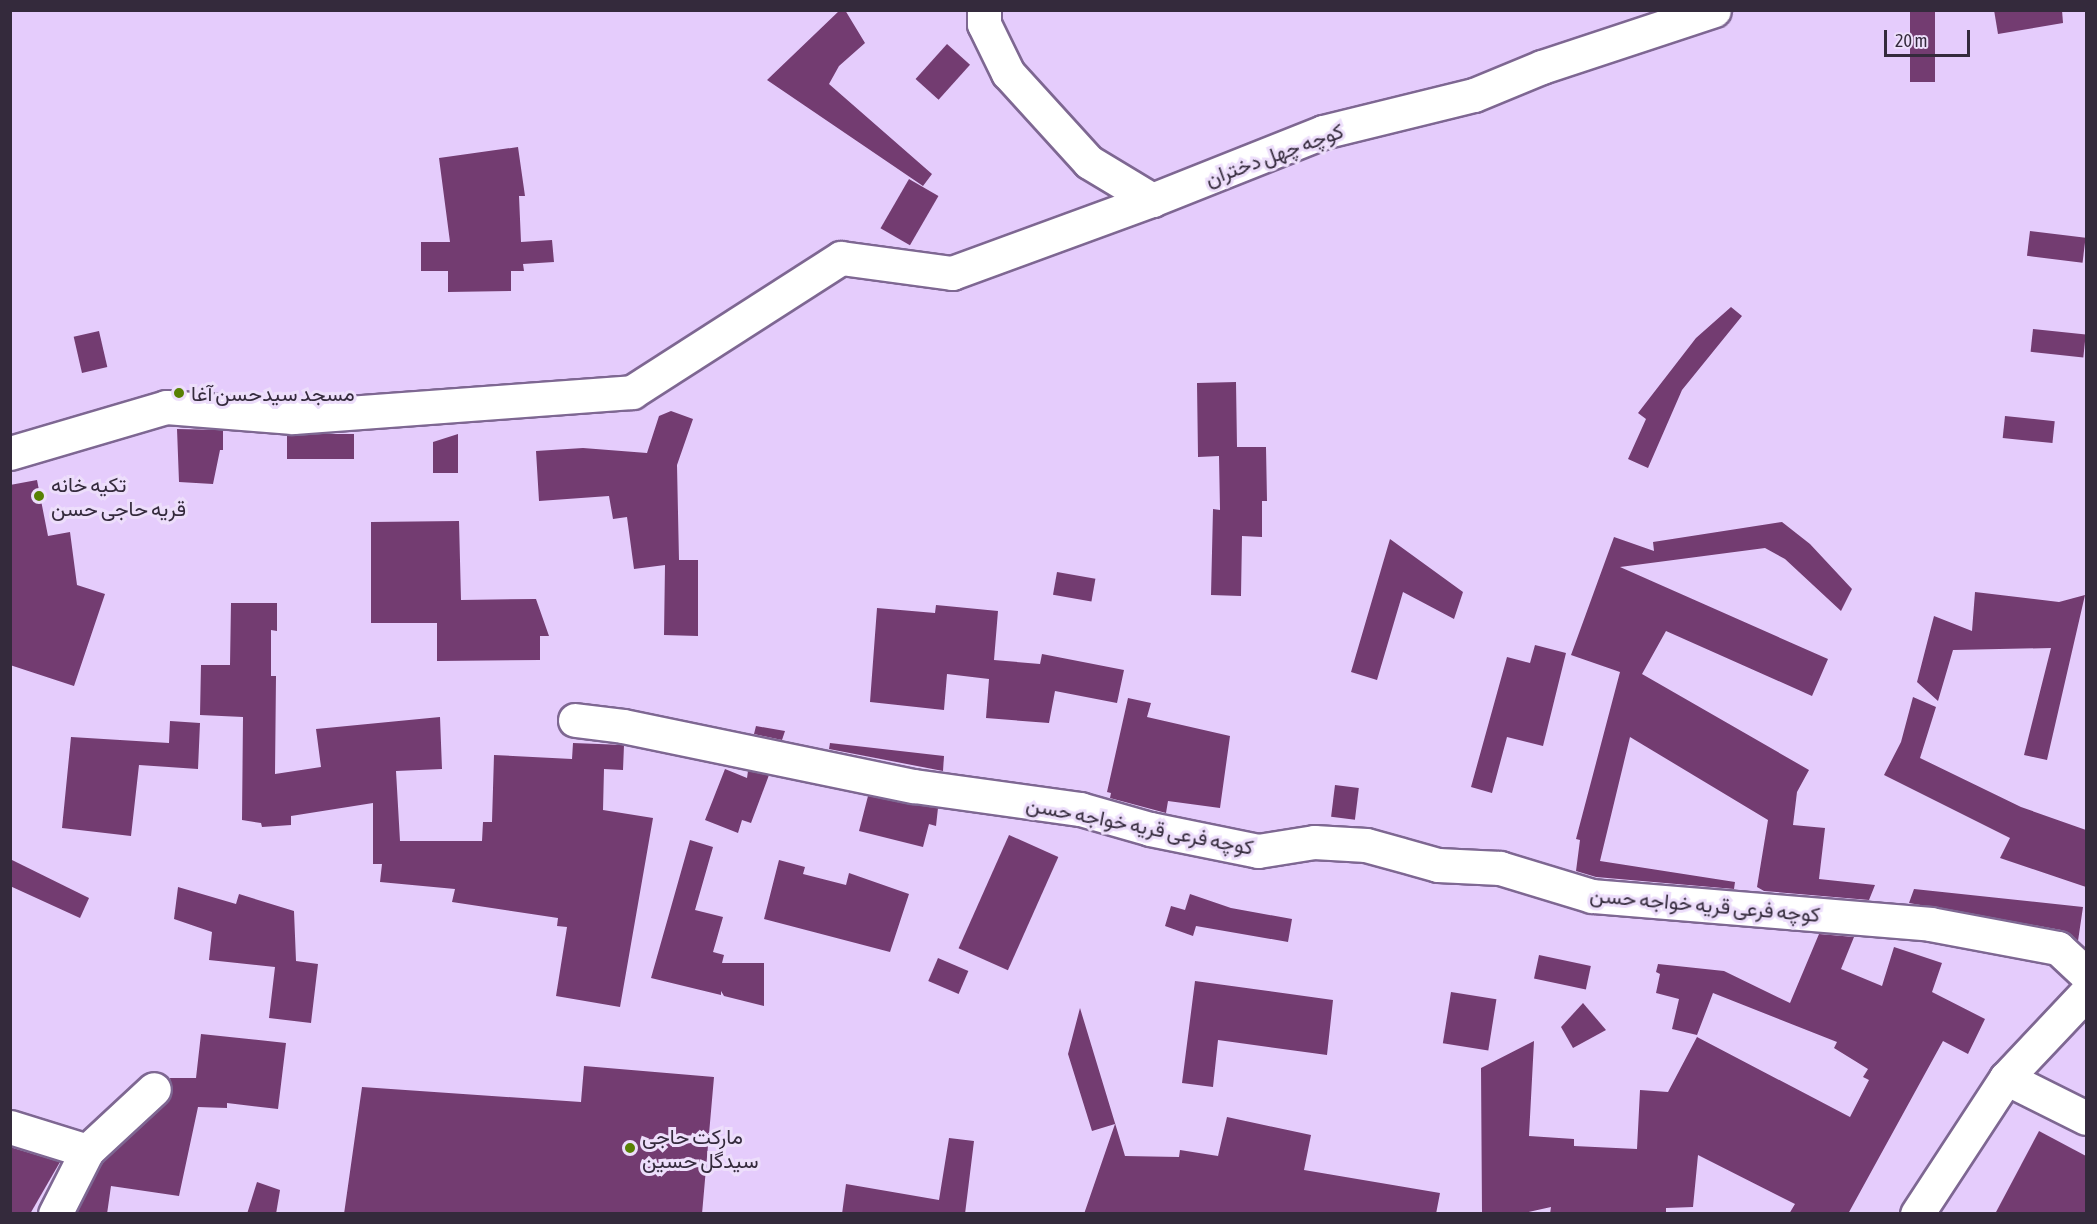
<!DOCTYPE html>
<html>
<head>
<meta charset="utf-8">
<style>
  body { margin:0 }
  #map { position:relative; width:2097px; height:1224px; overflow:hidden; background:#e5ccfc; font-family:"Asap Condensed",Vazirmatn,sans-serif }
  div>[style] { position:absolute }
  .building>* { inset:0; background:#733c71; transform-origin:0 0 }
  .roads { filter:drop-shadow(2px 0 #7e6792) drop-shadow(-2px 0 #7e6792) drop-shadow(0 2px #7e6792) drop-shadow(0 -2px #7e6792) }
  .minor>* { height:33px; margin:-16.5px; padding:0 16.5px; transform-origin:16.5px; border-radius:16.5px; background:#fff }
  .highway>* { height:33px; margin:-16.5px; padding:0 16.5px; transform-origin:16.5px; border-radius:16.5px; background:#fff }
  .dots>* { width:16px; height:16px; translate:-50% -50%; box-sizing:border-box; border:3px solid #eddefb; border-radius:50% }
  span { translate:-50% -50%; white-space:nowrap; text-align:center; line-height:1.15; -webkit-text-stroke:6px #eddefb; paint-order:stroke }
  .street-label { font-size:21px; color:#342a3c }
  .poi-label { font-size:21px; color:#342a3c }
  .left { translate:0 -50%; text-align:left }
  .frame { position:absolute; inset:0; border:12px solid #342a3c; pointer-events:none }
  .scale { position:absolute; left:1884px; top:30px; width:86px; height:27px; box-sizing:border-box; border:3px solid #342a3c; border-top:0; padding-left:8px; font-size:18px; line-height:21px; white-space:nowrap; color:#342a3c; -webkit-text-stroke:4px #eddefb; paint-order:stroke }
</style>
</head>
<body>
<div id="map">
  <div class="building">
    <div style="clip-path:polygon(840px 10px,845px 10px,865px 43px,839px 66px,829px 84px,932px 174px,923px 186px,767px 80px)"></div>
    <div style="left:1910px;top:10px;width:25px;height:72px"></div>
    <div style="clip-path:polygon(1994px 10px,2062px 10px,2063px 23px,1998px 34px)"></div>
    <div style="left:947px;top:44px;width:31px;height:47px;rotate:42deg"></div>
    <div style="clip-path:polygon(518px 147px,525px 196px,519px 196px,521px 242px,552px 240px,554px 262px,523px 264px,524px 271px,511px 271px,511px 291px,448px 292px,448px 271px,421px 271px,421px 242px,450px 242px,439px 158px)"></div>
    <div style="left:909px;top:179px;width:34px;height:57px;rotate:30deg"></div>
    <div style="left:2030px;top:231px;width:56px;height:25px;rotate:7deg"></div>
    <div style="clip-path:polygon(1731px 307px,1742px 316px,1682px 390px,1648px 468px,1628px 459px,1646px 419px,1638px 413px,1696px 338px)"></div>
    <div style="left:2033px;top:329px;width:53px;height:23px;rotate:6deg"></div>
    <div style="left:99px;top:331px;width:37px;height:26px;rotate:77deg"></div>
    <div style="clip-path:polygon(1236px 382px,1237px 447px,1266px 447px,1267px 501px,1262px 501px,1262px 537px,1242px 536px,1241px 596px,1211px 595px,1213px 509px,1220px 510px,1219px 456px,1198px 457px,1197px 383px)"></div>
    <div style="clip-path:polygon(671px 411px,693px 419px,677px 465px,679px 560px,698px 560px,698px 636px,664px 635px,665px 565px,634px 569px,627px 517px,613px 519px,609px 496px,539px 501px,536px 451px,583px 448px,647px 453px,659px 416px)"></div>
    <div style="left:2005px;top:416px;width:50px;height:22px;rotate:6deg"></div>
    <div style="clip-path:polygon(177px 429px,223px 430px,223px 450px,220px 450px,213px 484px,179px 482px)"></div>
    <div style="left:354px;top:434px;width:25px;height:67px;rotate:90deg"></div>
    <div style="clip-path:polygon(458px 434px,458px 473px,433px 473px,433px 442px)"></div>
    <div style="clip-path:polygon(37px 480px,48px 536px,70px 532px,77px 585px,105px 594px,74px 686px,10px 665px,10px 485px)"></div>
    <div style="clip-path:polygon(459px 521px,461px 600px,536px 599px,549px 636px,540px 636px,540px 660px,437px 661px,437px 623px,371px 623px,371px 522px)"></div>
    <div style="clip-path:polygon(1782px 522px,1810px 544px,1852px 589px,1841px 611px,1785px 559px,1765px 548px,1620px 567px,1828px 659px,1812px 696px,1666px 631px,1642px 674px,1809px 770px,1797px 792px,1793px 825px,1825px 828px,1819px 879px,1875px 885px,1869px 900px,1764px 891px,1757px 887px,1768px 820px,1630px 737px,1600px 861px,1735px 882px,1734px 889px,1596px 877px,1576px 871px,1580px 840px,1576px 839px,1620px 672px,1571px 655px,1614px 537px,1654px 551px,1653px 542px)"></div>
    <div style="clip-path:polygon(1390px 539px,1463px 592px,1454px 619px,1403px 592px,1377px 680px,1351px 672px)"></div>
    <div style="left:1057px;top:572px;width:39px;height:23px;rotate:10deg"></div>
    <div style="clip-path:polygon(1975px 592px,2059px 602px,2085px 595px,2047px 760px,2024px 755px,2051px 648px,1953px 650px,1938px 701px,1917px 682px,1934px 616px,1972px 631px)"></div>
    <div style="clip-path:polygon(231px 603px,277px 603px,277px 631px,271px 630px,271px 676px,276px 676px,275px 774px,321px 767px,316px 729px,440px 717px,442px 769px,396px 771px,400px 841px,482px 841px,483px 822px,492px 822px,494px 755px,572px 759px,573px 743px,624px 745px,623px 770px,604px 769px,603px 810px,653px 818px,620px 1007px,556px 996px,567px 927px,557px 926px,558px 918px,452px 902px,455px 889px,380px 882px,382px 864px,373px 864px,373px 803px,291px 816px,291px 825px,262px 827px,261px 823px,242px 820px,243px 717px,200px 715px,201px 665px,230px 665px)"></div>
    <div style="clip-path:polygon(936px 605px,998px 611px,994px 660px,1040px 664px,1042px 654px,1124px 670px,1117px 703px,1055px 691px,1049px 723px,986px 718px,989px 679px,947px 674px,944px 710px,870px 702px,877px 608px,935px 613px)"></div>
    <div style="clip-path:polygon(1535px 645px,1566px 653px,1543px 746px,1507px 737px,1492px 793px,1471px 787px,1507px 657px,1530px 663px)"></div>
    <div style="clip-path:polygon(1913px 697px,1936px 707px,1920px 758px,2021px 807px,2086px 830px,2086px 887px,2000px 858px,2010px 838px,1884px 775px,1901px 742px)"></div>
    <div style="clip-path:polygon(1128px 698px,1151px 703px,1147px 717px,1230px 736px,1220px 808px,1168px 801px,1166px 813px,1110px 798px,1111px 793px,1107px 792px)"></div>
    <div style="clip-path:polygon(170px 721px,200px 723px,198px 769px,139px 765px,131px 836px,62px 828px,71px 737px,169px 743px)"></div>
    <div style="clip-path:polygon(756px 726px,785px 731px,782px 740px,754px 734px)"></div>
    <div style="clip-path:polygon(830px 743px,944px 756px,943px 771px,829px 749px)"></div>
    <div style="clip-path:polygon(725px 769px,747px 778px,748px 771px,769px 775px,751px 823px,742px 820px,738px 833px,705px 820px)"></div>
    <div style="left:1335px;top:785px;width:24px;height:32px;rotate:7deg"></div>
    <div style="clip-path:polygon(868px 796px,938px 808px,936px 826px,929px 824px,923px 847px,859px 831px)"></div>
    <div style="left:1009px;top:835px;width:54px;height:124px;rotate:24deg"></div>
    <div style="clip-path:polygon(690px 840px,713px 847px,695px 910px,723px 917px,713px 952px,724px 955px,722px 963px,764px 963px,764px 1006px,724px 996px,721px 991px,721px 995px,651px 978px)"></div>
    <div style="clip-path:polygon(10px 859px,89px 898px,80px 918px,10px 886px)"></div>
    <div style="clip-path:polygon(779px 860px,805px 867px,803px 874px,846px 885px,849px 873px,909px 894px,890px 952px,764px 919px)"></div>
    <div style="clip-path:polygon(178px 887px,236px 904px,239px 894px,294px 911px,296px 961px,318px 964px,311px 1023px,269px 1018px,275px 967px,209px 960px,212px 932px,174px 919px)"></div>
    <div style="clip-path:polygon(1914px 889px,2083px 907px,2078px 941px,2061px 930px,1909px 903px)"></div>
    <div style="clip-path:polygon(1190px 894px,1231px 908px,1292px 919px,1288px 942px,1196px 926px,1193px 936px,1165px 926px,1171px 906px,1185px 910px)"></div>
    <div style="clip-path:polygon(1819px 934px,1854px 937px,1841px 969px,1882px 986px,1894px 947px,1942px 963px,1932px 992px,1985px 1019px,1968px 1054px,1943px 1041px,1848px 1214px,1789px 1214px,1795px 1204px,1698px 1155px,1693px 1207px,1666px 1208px,1666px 1214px,1550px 1214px,1551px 1207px,1519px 1214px,1482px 1214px,1481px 1068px,1534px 1041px,1529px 1136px,1574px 1139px,1574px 1146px,1637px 1149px,1640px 1090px,1668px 1092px,1697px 1037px,1850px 1117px,1869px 1080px,1863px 1077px,1868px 1069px,1834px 1048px,1837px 1042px,1713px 993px,1697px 1035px,1672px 1029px,1679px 999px,1656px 993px,1660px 974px,1656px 972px,1658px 964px,1724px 971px,1790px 1003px)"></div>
    <div style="left:1539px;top:955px;width:53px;height:24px;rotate:12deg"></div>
    <div style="left:938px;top:958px;width:33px;height:25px;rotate:23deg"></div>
    <div style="clip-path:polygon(1195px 981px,1333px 1000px,1327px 1055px,1218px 1040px,1213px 1087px,1182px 1083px)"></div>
    <div style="left:1451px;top:992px;width:46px;height:52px;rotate:9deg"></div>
    <div style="clip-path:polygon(1583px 1003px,1606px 1030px,1573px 1048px,1561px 1027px)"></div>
    <div style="clip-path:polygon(1080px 1008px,1125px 1156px,1179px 1157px,1180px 1150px,1218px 1156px,1227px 1117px,1311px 1135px,1304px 1170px,1440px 1193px,1436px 1214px,1084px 1214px,1115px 1124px,1092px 1131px,1068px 1054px)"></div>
    <div style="clip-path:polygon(201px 1034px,286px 1043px,278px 1109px,227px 1103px,227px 1108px,198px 1107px,179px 1196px,111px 1186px,107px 1214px,76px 1214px,102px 1162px,167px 1102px,172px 1094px,170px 1078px,196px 1078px)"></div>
    <div style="clip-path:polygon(584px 1066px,714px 1077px,702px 1214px,344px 1214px,362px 1087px,581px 1102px)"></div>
    <div style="clip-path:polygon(2039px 1131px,2086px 1156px,2086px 1214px,1995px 1214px)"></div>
    <div style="clip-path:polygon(949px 1138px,974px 1141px,965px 1214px,842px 1214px,846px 1184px,939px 1200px)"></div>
    <div style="clip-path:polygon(10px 1147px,60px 1162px,30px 1214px,10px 1214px)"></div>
    <div style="clip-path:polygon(257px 1182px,280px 1190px,276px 1214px,247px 1214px)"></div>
  </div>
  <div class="roads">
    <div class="minor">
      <div style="left:984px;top:10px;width:14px;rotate:90deg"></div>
      <div style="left:984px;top:24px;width:55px;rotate:63.9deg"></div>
      <div style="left:1008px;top:73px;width:120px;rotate:47.7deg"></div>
      <div style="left:1089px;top:162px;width:74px;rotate:31.1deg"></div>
      <div style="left:1152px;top:200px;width:184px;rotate:-21.7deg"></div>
      <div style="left:1323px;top:132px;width:155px;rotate:-13.8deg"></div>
      <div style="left:1474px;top:95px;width:74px;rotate:-22.4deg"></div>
      <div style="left:1542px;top:67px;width:181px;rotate:-18.3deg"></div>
      <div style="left:10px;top:453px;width:163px;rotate:-16.4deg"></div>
      <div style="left:166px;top:407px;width:127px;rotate:4.5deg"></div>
      <div style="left:293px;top:417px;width:340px;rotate:-4.2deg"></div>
      <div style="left:632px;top:392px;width:248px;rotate:-32.7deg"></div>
      <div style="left:841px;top:258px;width:112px;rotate:7.7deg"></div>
      <div style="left:952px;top:273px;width:213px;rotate:-20.1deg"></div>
      <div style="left:575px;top:720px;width:48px;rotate:7.1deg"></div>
      <div style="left:623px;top:726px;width:297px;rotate:11.7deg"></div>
      <div style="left:914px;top:786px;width:168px;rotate:7.9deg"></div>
      <div style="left:1080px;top:809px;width:73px;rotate:15.9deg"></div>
      <div style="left:1150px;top:829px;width:110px;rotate:11.5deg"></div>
      <div style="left:1258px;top:851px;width:57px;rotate:-9.1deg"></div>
      <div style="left:1314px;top:842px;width:52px;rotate:3.3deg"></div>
      <div style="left:1366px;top:845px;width:75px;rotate:15.5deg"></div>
      <div style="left:1438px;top:865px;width:62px;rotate:2.8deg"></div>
      <div style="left:1500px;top:868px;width:96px;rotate:16.9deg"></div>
      <div style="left:1592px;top:896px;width:339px;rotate:4.7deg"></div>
      <div style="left:1930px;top:924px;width:130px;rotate:10.6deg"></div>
      <div style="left:2058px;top:948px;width:38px;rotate:43deg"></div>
      <div style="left:2006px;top:1078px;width:89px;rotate:26.6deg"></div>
      <div style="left:10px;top:1127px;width:81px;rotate:17.3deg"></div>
      <div style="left:55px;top:1214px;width:71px;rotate:-63.1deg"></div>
      <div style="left:87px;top:1151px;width:91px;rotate:-42.8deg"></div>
    </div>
    <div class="highway">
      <div style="left:1917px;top:1214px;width:163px;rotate:-56.8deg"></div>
      <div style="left:2006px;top:1078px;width:117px;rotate:-46.7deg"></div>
    </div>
  </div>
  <div class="dots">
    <div style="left:179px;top:393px;background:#588103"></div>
    <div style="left:39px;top:496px;background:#588103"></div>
    <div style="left:630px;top:1148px;background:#588103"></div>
  </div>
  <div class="street-label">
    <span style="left:1274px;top:154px;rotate:-20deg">کوچه چهل دختران</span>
    <span style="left:1140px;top:825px;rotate:11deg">کوچه فرعی قریه خواجه حسن</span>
    <span style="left:1705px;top:904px;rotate:5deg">کوچه فرعی قریه خواجه حسن</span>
  </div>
  <div class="poi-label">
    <span class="left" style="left:191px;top:393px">مسجد سیدحسن آغا</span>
    <span class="left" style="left:51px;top:496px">تکیه خانه<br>قریه حاجی حسن</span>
    <span class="left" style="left:642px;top:1148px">مارکت حاجی<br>سیدگل حسین</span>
  </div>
  <div class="frame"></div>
  <div class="scale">20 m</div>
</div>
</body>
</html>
